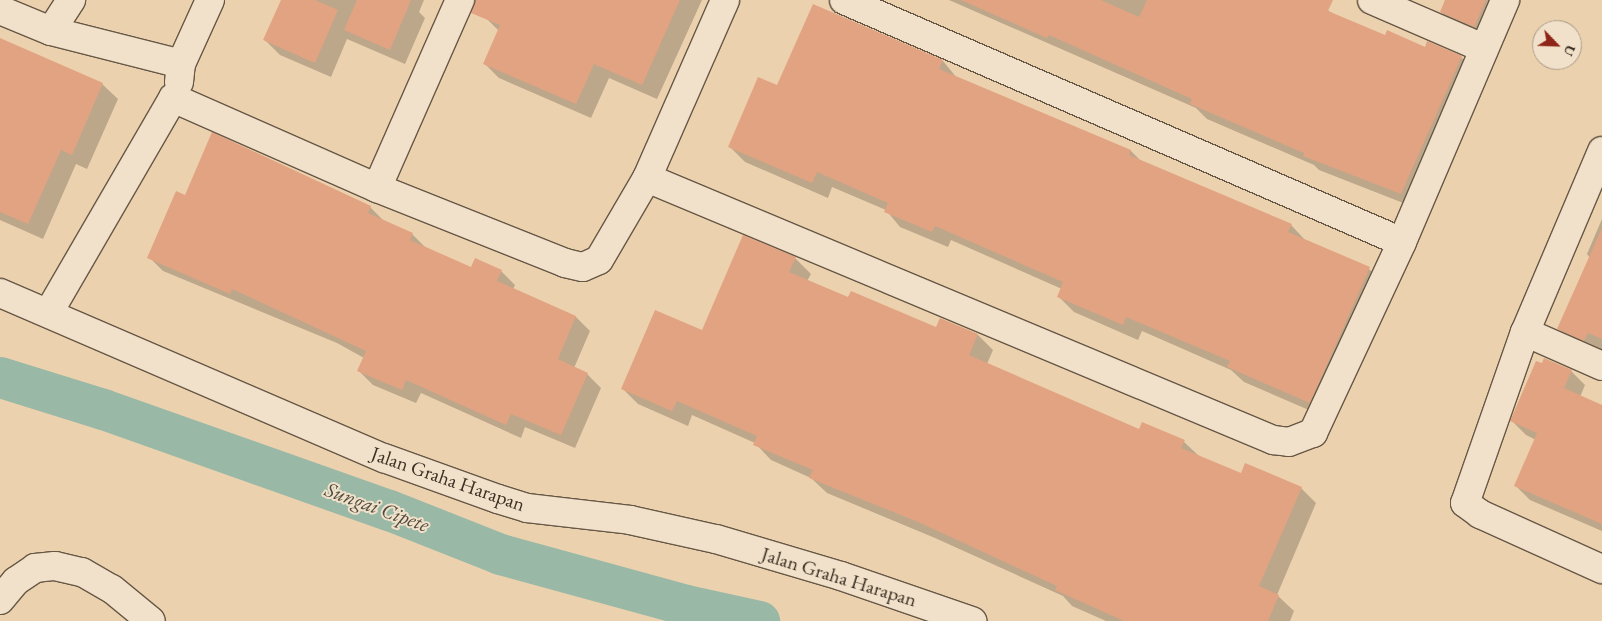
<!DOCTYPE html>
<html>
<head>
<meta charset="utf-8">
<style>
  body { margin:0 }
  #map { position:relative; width:1602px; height:621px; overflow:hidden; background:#ebd1ae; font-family:"EB Garamond",serif }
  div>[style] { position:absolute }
  .shadow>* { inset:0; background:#0003 }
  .canal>* { height:41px; margin:-20.5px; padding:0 20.5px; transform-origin:20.5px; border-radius:20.5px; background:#99b8a6 }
  .building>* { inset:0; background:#e2a382 }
  .roads { filter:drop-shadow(1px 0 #675846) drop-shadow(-1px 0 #675846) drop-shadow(0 1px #675846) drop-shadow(0 -1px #675846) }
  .minor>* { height:28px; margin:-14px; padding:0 14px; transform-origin:14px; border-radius:14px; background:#f2e1ca }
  span { translate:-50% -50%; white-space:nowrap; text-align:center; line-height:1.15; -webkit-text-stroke:4px #f2e1ca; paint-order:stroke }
  .street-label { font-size:20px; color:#3b3023 }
  .water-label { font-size:21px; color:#4e4b3d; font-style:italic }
  .north { position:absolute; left:1532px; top:20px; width:50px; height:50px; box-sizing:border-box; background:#f2e1ca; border:1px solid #a99a87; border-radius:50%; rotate:114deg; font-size:14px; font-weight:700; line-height:20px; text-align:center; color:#3b3023 }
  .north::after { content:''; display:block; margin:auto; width:18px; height:22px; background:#8f2418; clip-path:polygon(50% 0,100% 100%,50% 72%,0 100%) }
</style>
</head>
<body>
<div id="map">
  <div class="shadow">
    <div style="clip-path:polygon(282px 0,424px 0,419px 12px,425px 18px,405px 64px,347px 39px,331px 77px,280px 55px,265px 40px)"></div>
    <div style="clip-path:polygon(495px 0,702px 0,657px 99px,609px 78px,591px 118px,499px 78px,484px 63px,499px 31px,487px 19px)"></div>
    <div style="clip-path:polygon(949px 0,1311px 0,1337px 16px,1385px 36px,1461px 57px,1476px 72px,1416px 208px,1319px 170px,1314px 165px,1207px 119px,1196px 108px)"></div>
    <div style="clip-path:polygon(1446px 0,1511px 0,1488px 40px,1455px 26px,1441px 12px)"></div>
    <div style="clip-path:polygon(813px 6px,943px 61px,957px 78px,1131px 151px,1142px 162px,1291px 225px,1306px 241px,1369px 269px,1385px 284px,1325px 417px,1244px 382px,1231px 370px,1142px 331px,1138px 340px,1074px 312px,1058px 296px,1062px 289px,951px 240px,948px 247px,900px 227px,886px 210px,832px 187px,828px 198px,745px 162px,729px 146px,778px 86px)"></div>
    <div style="clip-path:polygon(0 40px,102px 84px,118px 99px,87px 169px,76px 164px,43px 239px,0 220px)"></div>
    <div style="clip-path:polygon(185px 197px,370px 207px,384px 221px,412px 234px,426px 248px,471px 268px,501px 271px,515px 285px,513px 289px,576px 317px,590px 331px,574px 368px,587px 374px,601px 388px,575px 448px,525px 427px,521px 438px,421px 393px,416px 403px,373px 385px,359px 371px,364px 358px,337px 343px,163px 271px,149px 257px)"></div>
    <div style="clip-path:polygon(1602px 219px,1602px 350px,1600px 355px,1574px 344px,1559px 329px,1590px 258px,1587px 254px)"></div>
    <div style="clip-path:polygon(795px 258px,811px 274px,807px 281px,849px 299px,937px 329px,978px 335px,993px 350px,987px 364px,1140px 430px,1184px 442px,1199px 456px,1241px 475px,1301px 488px,1316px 503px,1277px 595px,1294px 611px,1290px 621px,1106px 621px,1072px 606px,1063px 596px,935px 538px,827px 493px,811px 478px,771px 460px,755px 443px,692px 415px,688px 426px,638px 404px,622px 388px,702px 331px)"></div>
    <div style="clip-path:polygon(1571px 371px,1585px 385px,1580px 397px,1602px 406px,1602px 531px,1530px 500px,1516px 486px,1536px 440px,1526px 435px,1512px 421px)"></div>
  </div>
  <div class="canal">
    <div style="left:0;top:377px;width:108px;rotate:17.3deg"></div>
    <div style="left:103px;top:409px;width:303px;rotate:19.5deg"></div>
    <div style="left:389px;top:510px;width:119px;rotate:21.6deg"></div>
    <div style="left:500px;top:554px;width:193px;rotate:15.3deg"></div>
    <div style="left:686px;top:605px;width:75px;rotate:12.4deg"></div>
  </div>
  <div class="building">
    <div style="clip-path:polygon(281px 0,315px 0,338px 10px,315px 63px,263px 40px)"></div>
    <div style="clip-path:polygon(357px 0,411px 0,390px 50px,344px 30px)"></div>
    <div style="clip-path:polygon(475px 0,680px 0,642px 85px,594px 64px,576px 104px,483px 64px,500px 25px,471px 13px)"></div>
    <div style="clip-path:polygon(961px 0,1101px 0,1139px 17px,1147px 0,1333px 0,1328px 11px,1385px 35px,1387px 30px,1425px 47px,1427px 41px,1462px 56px,1401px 194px,1303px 156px,1304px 153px,1190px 104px,1192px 99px,1049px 35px,1047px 38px)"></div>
    <div style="clip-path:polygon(1445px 0,1486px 0,1474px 27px,1440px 12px)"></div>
    <div style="clip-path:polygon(813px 4px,943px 60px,939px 69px,1131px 150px,1129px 155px,1292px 224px,1288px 232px,1370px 267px,1310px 403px,1227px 367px,1230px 361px,1126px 317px,1123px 325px,1057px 297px,1063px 282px,935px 226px,932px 232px,884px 212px,888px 203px,817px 172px,812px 183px,728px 147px,758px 77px,777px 85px)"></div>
    <div style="clip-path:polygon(0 38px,103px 83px,72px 155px,61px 150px,28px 224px,0 212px)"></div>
    <div style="clip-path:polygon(212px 132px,371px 206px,368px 213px,413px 233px,410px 240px,471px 267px,475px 258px,502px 270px,497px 281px,576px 316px,558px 359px,588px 373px,561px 435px,511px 414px,506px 425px,406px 380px,402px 390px,357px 371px,366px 351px,232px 289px,230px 294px,147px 258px,176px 191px,185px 195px)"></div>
    <div style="clip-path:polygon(1602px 228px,1602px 339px,1588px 333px,1584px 341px,1557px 329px)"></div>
    <div style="clip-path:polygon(743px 235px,796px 257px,789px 272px,848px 297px,851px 291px,936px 327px,940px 318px,978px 334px,969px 355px,1139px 429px,1142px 422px,1185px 440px,1181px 448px,1241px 473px,1245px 463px,1302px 487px,1259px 586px,1279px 595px,1268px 621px,1124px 621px,1055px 590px,1057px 586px,918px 522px,809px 478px,813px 470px,753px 445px,757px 436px,677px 401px,672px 411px,621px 389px,655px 310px,702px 330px)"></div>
    <div style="clip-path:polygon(1544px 358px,1572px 370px,1564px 388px,1602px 405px,1602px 524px,1514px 486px,1537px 433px,1510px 421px,1536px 361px,1542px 363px)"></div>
  </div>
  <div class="roads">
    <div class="minor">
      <div style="left:844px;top:0;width:608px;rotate:23.45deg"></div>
      <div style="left:1372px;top:0;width:121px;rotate:23.4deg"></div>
      <div style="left:0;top:10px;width:55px;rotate:22.4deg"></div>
      <div style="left:51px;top:31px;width:134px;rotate:14.2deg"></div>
      <div style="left:51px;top:31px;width:37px;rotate:-57deg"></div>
      <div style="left:179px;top:82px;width:18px;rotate:-84deg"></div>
      <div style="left:181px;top:64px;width:70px;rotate:-65.6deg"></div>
      <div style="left:1602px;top:151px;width:197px;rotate:113deg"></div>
      <div style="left:1525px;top:332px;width:181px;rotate:109.3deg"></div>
      <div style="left:1465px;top:503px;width:19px;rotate:36deg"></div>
      <div style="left:1480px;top:514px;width:134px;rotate:24.3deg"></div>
      <div style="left:647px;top:178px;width:679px;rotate:22.71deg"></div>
      <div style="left:1273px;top:440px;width:16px;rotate:7deg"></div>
      <div style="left:1289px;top:442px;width:26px;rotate:-21deg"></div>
      <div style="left:1313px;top:433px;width:211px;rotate:-65deg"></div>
      <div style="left:1402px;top:242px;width:263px;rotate:-66.9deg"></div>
      <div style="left:377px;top:188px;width:206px;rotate:-66.2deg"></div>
      <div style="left:0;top:293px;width:418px;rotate:23.3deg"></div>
      <div style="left:384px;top:458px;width:121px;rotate:19.8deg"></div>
      <div style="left:498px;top:499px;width:30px;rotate:17deg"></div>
      <div style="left:527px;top:508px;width:104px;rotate:6.6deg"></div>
      <div style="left:630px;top:520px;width:88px;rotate:12.5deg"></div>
      <div style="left:716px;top:539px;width:130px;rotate:16.5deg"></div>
      <div style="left:841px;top:576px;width:139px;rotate:19deg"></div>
      <div style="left:49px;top:312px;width:247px;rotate:-59.9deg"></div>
      <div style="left:173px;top:98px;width:223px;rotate:23.8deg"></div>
      <div style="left:377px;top:188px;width:202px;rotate:21.7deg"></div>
      <div style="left:565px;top:263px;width:18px;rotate:13deg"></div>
      <div style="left:583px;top:267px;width:17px;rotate:-24deg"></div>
      <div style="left:599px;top:260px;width:95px;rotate:-59.7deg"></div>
      <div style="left:647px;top:178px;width:194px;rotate:-66.3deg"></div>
      <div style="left:1525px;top:332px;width:84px;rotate:23.8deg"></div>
      <div style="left:0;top:600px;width:25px;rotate:-50deg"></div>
      <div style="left:16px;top:581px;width:23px;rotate:-34deg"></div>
      <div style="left:35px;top:568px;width:20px;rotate:-6deg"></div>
      <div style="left:55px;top:566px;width:28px;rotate:13deg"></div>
      <div style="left:82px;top:572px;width:34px;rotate:30deg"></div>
      <div style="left:112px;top:589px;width:50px;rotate:39.4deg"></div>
    </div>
  </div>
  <div class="street-label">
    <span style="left:448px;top:479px;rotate:19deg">Jalan Graha Harapan</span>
    <span style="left:839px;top:577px;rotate:17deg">Jalan Graha Harapan</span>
  </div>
  <div class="water-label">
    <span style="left:377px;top:507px;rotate:20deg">Sungai Cipete</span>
  </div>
  <div class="north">U</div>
</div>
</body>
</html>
